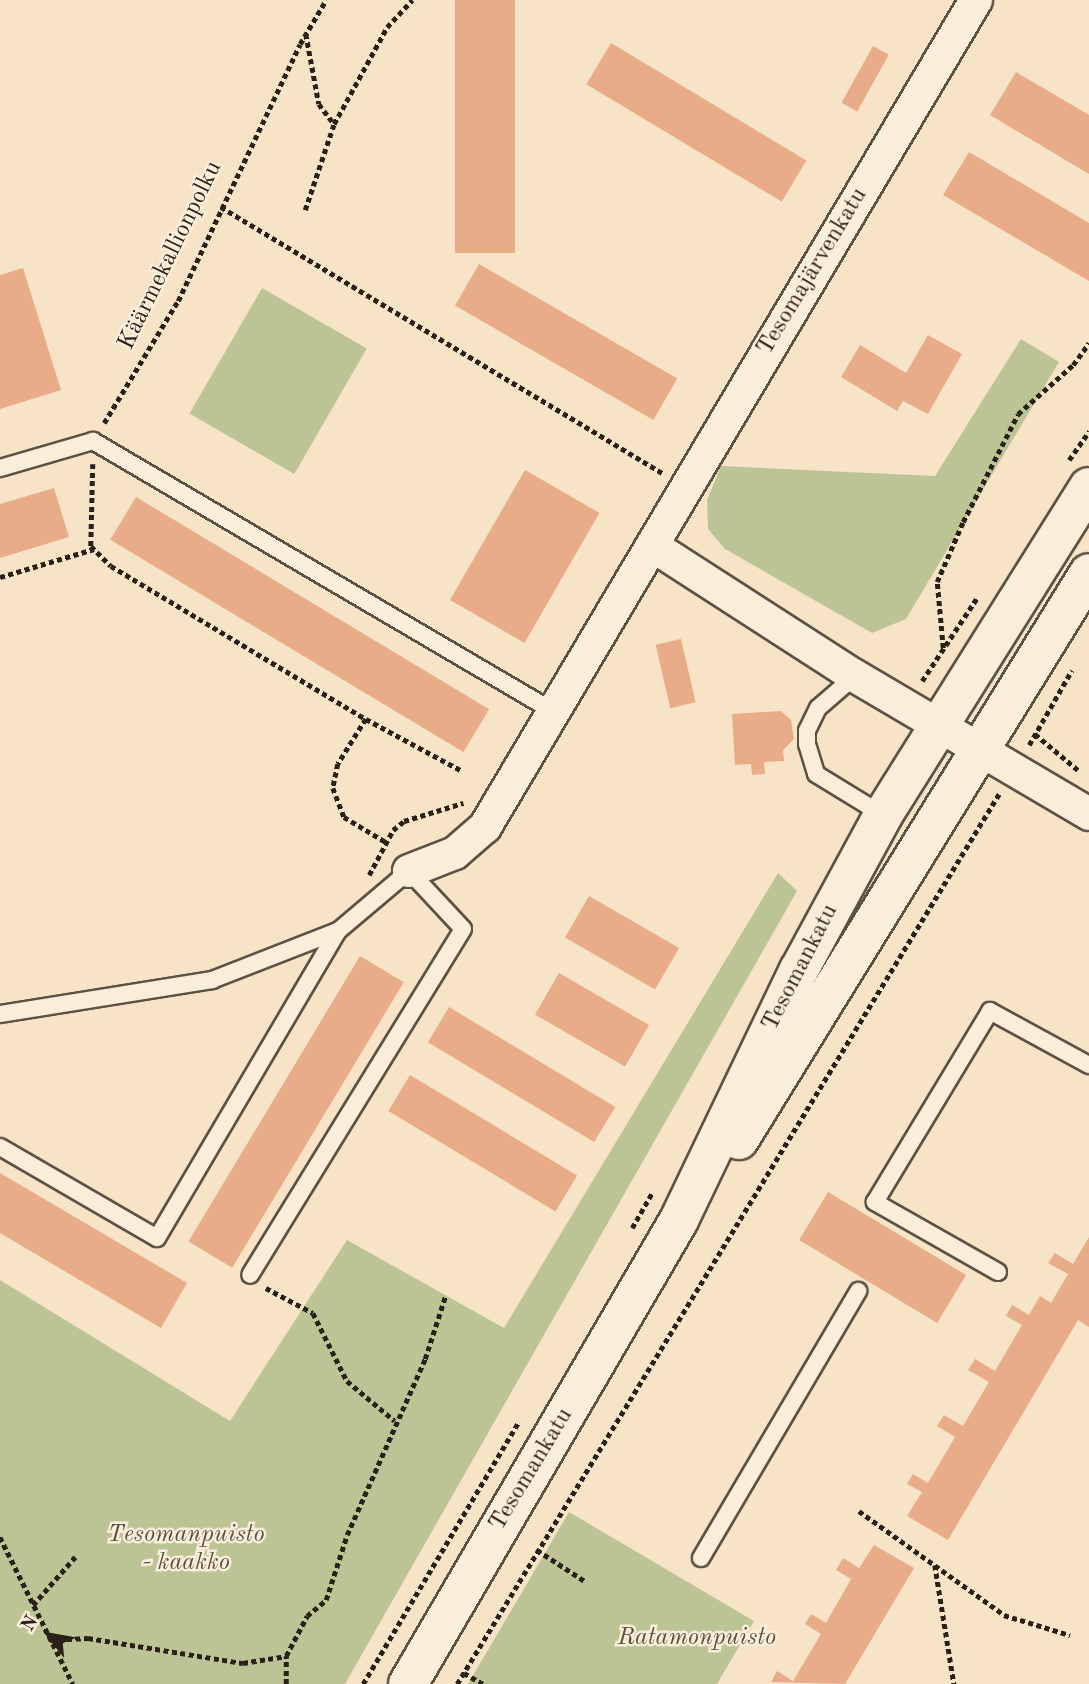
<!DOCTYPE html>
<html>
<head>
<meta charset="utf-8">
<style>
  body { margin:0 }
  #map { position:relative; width:1089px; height:1684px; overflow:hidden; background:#f7e4c6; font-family:"Old Standard TT",serif }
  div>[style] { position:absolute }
  .green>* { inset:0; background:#bcc495; transform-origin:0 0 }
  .building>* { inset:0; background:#e8ac89; transform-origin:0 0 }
  .path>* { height:4.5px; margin-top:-2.25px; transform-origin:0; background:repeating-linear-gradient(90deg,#292118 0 5px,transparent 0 8.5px) }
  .roads { filter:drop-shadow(2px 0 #5c5244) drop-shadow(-2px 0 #5c5244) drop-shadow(0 2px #5c5244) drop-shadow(0 -2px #5c5244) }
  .lane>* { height:16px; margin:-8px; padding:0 8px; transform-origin:8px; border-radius:8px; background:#faedda }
  .street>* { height:32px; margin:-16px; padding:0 16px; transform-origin:16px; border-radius:16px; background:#faedda }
  .secondary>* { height:38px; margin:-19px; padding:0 19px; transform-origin:19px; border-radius:19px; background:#faedda }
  span { translate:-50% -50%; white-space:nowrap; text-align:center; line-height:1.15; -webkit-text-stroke:5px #faedda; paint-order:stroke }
  .street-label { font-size:24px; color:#292118 }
  .park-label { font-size:24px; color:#55523e; font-style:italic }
  .north { position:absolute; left:14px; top:1600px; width:70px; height:70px; -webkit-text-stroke:5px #faedda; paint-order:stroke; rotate:301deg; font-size:19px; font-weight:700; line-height:28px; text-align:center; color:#292118 }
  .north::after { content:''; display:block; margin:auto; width:24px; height:32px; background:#292118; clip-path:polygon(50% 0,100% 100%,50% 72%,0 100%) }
</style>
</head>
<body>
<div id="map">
  <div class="green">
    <div style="left:262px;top:288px;width:121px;height:145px;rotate:30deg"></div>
    <div style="clip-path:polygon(1021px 339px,1059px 362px,906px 619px,872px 633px,725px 549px,708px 529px,707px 500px,721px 466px,935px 476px)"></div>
    <div style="clip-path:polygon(778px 873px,797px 891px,345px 1684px,0 1684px,0 1280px,230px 1421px,347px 1240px,504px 1328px)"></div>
    <div style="clip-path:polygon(569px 1512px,754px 1621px,717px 1684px,468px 1684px)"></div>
  </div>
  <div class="building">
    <div style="left:455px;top:0;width:60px;height:253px"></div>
    <div style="left:611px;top:43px;width:228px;height:48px;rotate:31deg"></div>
    <div style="left:873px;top:46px;width:18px;height:65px;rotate:29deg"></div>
    <div style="clip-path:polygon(1016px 72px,1089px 115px,1089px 174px,990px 115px)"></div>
    <div style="clip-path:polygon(969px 152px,1089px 223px,1089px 281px,943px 195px)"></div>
    <div style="left:479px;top:264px;width:229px;height:48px;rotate:30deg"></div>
    <div style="clip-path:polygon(23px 268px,61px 390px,0 409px,0 275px)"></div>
    <div style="clip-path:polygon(928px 335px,962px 354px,928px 414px,903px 401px,897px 411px,841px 377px,860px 345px,906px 373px)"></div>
    <div style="left:525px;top:470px;width:86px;height:150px;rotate:30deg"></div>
    <div style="clip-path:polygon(54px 488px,69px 537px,0 558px,0 504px)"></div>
    <div style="left:136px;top:497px;width:412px;height:50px;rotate:31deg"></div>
    <div style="left:681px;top:639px;width:65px;height:26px;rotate:77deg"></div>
    <div style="clip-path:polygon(781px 711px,791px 720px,794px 739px,783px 750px,784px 761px,764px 762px,765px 774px,752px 775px,751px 764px,735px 765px,732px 714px)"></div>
    <div style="left:589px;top:896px;width:104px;height:48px;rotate:30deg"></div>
    <div style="left:360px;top:956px;width:51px;height:333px;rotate:31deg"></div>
    <div style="left:559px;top:973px;width:104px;height:48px;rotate:30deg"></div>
    <div style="left:449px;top:1007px;width:194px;height:41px;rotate:31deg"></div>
    <div style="left:410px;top:1075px;width:195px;height:42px;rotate:31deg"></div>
    <div style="clip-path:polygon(0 1173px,187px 1283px,161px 1328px,0 1233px)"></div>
    <div style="left:828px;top:1192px;width:161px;height:56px;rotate:31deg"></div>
    <div style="clip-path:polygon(1089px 1237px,1089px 1327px,1078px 1320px,948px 1540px,907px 1516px,922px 1492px,907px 1484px,913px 1474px,928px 1483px,955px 1437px,937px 1426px,944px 1415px,963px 1426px,989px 1382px,968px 1370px,975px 1359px,995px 1371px,1022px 1325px,1006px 1316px,1012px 1305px,1029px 1315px,1040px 1296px,1051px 1303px,1068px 1274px,1048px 1263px,1055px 1253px,1073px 1264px)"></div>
    <div style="clip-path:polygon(874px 1545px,914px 1568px,845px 1684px,771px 1682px,777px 1671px,793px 1681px,821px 1634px,805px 1624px,811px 1614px,826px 1623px,851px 1579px,836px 1570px,843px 1558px,859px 1568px)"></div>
  </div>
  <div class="path">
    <div style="left:306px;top:34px;width:71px;rotate:79.5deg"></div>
    <div style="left:319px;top:104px;width:25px;rotate:53deg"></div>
    <div style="left:221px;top:207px;width:517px;rotate:31.08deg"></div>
    <div style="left:305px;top:210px;width:91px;rotate:-71.4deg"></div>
    <div style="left:334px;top:124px;width:111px;rotate:-61.3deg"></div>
    <div style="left:387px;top:27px;width:37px;rotate:-47deg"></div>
    <div style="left:104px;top:423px;width:143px;rotate:-58.8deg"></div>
    <div style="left:178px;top:301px;width:284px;rotate:-64.6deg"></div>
    <div style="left:300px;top:44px;width:51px;rotate:-59.4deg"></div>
    <div style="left:1069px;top:460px;width:35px;rotate:-55deg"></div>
    <div style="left:93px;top:464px;width:82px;rotate:91.4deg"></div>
    <div style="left:91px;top:546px;width:28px;rotate:45deg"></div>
    <div style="left:111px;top:566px;width:297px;rotate:31deg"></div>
    <div style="left:366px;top:719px;width:53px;rotate:121.9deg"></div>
    <div style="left:338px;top:764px;width:25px;rotate:102deg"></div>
    <div style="left:333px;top:788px;width:31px;rotate:69deg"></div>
    <div style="left:344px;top:817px;width:49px;rotate:30.8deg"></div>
    <div style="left:0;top:577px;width:98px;rotate:-16.6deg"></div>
    <div style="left:943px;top:648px;width:66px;rotate:-95.2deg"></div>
    <div style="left:937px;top:582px;width:65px;rotate:-66.6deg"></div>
    <div style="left:963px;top:522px;width:121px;rotate:-63deg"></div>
    <div style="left:1018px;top:414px;width:74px;rotate:-41.7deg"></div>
    <div style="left:1073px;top:365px;width:27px;rotate:-54deg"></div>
    <div style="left:922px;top:681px;width:100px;rotate:-56.5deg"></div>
    <div style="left:366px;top:719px;width:109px;rotate:28.4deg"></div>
    <div style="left:1035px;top:734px;width:56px;rotate:39.9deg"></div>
    <div style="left:1029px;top:745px;width:86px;rotate:-60.2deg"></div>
    <div style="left:369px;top:875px;width:51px;rotate:-61.9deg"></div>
    <div style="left:393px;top:830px;width:14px;rotate:-39deg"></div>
    <div style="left:404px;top:821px;width:62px;rotate:-17deg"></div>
    <div style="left:632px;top:1228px;width:40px;rotate:-60.3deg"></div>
    <div style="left:266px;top:1288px;width:53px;rotate:28deg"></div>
    <div style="left:313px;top:1313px;width:76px;rotate:63.4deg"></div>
    <div style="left:347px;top:1381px;width:62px;rotate:39.8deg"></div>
    <div style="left:859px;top:1511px;width:178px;rotate:35.6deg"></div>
    <div style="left:1004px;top:1615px;width:69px;rotate:16.9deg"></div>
    <div style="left:0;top:1537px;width:164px;rotate:63.6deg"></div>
    <div style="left:537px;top:1550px;width:59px;rotate:33.1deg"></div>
    <div style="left:935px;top:1565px;width:121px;rotate:80.9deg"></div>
    <div style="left:33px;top:1605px;width:64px;rotate:-48.8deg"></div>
    <div style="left:50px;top:1640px;width:38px;rotate:-3deg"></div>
    <div style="left:88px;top:1638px;width:157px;rotate:9.2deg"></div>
    <div style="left:243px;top:1663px;width:44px;rotate:-9.2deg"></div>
    <div style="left:464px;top:1673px;width:22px;rotate:30deg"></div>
    <div style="left:286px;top:1684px;width:28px;rotate:-90deg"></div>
    <div style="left:286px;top:1656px;width:45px;rotate:-62.3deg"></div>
    <div style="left:307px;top:1616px;width:25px;rotate:-40deg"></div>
    <div style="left:326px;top:1600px;width:68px;rotate:-72.1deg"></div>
    <div style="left:347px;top:1535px;width:193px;rotate:-66.1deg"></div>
    <div style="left:425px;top:1359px;width:65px;rotate:-72.1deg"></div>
    <div style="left:363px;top:1684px;width:304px;rotate:-59.3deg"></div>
    <div style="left:457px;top:1684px;width:1042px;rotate:-58.66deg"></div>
  </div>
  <div class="roads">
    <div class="lane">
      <div style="left:0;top:468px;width:97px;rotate:-16.2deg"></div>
      <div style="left:93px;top:441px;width:537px;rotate:30.43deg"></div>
      <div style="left:855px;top:676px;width:49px;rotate:139.1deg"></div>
      <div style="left:818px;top:708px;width:25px;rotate:116deg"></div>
      <div style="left:807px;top:731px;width:13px;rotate:90deg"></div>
      <div style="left:807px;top:744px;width:31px;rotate:73deg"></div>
      <div style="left:816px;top:774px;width:79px;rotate:31.5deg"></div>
      <div style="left:0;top:1014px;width:215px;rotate:-9.1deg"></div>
      <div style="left:212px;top:980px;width:135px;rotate:-21.3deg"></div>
      <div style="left:338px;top:931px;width:93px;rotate:-40.2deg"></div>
      <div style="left:409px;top:871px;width:79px;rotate:47deg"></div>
      <div style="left:463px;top:929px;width:406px;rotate:121.6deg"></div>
      <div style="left:0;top:1147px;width:181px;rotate:30.1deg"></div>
      <div style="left:157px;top:1238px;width:356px;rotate:-59.5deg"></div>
      <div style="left:998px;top:1272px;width:142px;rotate:-150.4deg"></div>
      <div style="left:875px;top:1202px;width:223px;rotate:-58.9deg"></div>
      <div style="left:990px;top:1011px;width:113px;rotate:28.6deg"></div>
      <div style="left:701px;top:1558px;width:310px;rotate:-59.5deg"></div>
    </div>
    <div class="street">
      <div style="left:653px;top:546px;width:240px;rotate:32.8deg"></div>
      <div style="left:855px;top:676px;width:272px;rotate:30.5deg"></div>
      <div style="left:409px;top:871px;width:49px;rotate:-21.4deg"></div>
      <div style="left:455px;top:853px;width:40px;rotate:-41deg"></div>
      <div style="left:485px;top:827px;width:962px;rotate:-59.3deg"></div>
    </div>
    <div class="secondary">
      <div style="left:739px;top:1140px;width:666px;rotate:-58.31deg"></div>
      <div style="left:408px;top:1684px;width:537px;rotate:-59.71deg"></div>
      <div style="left:679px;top:1220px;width:277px;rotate:-64.4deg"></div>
      <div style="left:799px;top:970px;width:176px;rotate:-61.5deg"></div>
      <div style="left:883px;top:815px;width:387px;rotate:-57.9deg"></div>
    </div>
  </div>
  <div class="street-label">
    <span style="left:171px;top:256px;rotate:-64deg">Käärmekallionpolku</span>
    <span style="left:813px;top:272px;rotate:-59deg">Tesomajärvenkatu</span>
    <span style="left:801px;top:968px;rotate:-63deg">Tesomankatu</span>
    <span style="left:532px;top:1470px;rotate:-59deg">Tesomankatu</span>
  </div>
  <div class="park-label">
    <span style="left:186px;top:1550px">Tesomanpuisto<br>- kaakko</span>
    <span style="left:697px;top:1639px">Ratamonpuisto</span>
  </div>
  <div class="north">N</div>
</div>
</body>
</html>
